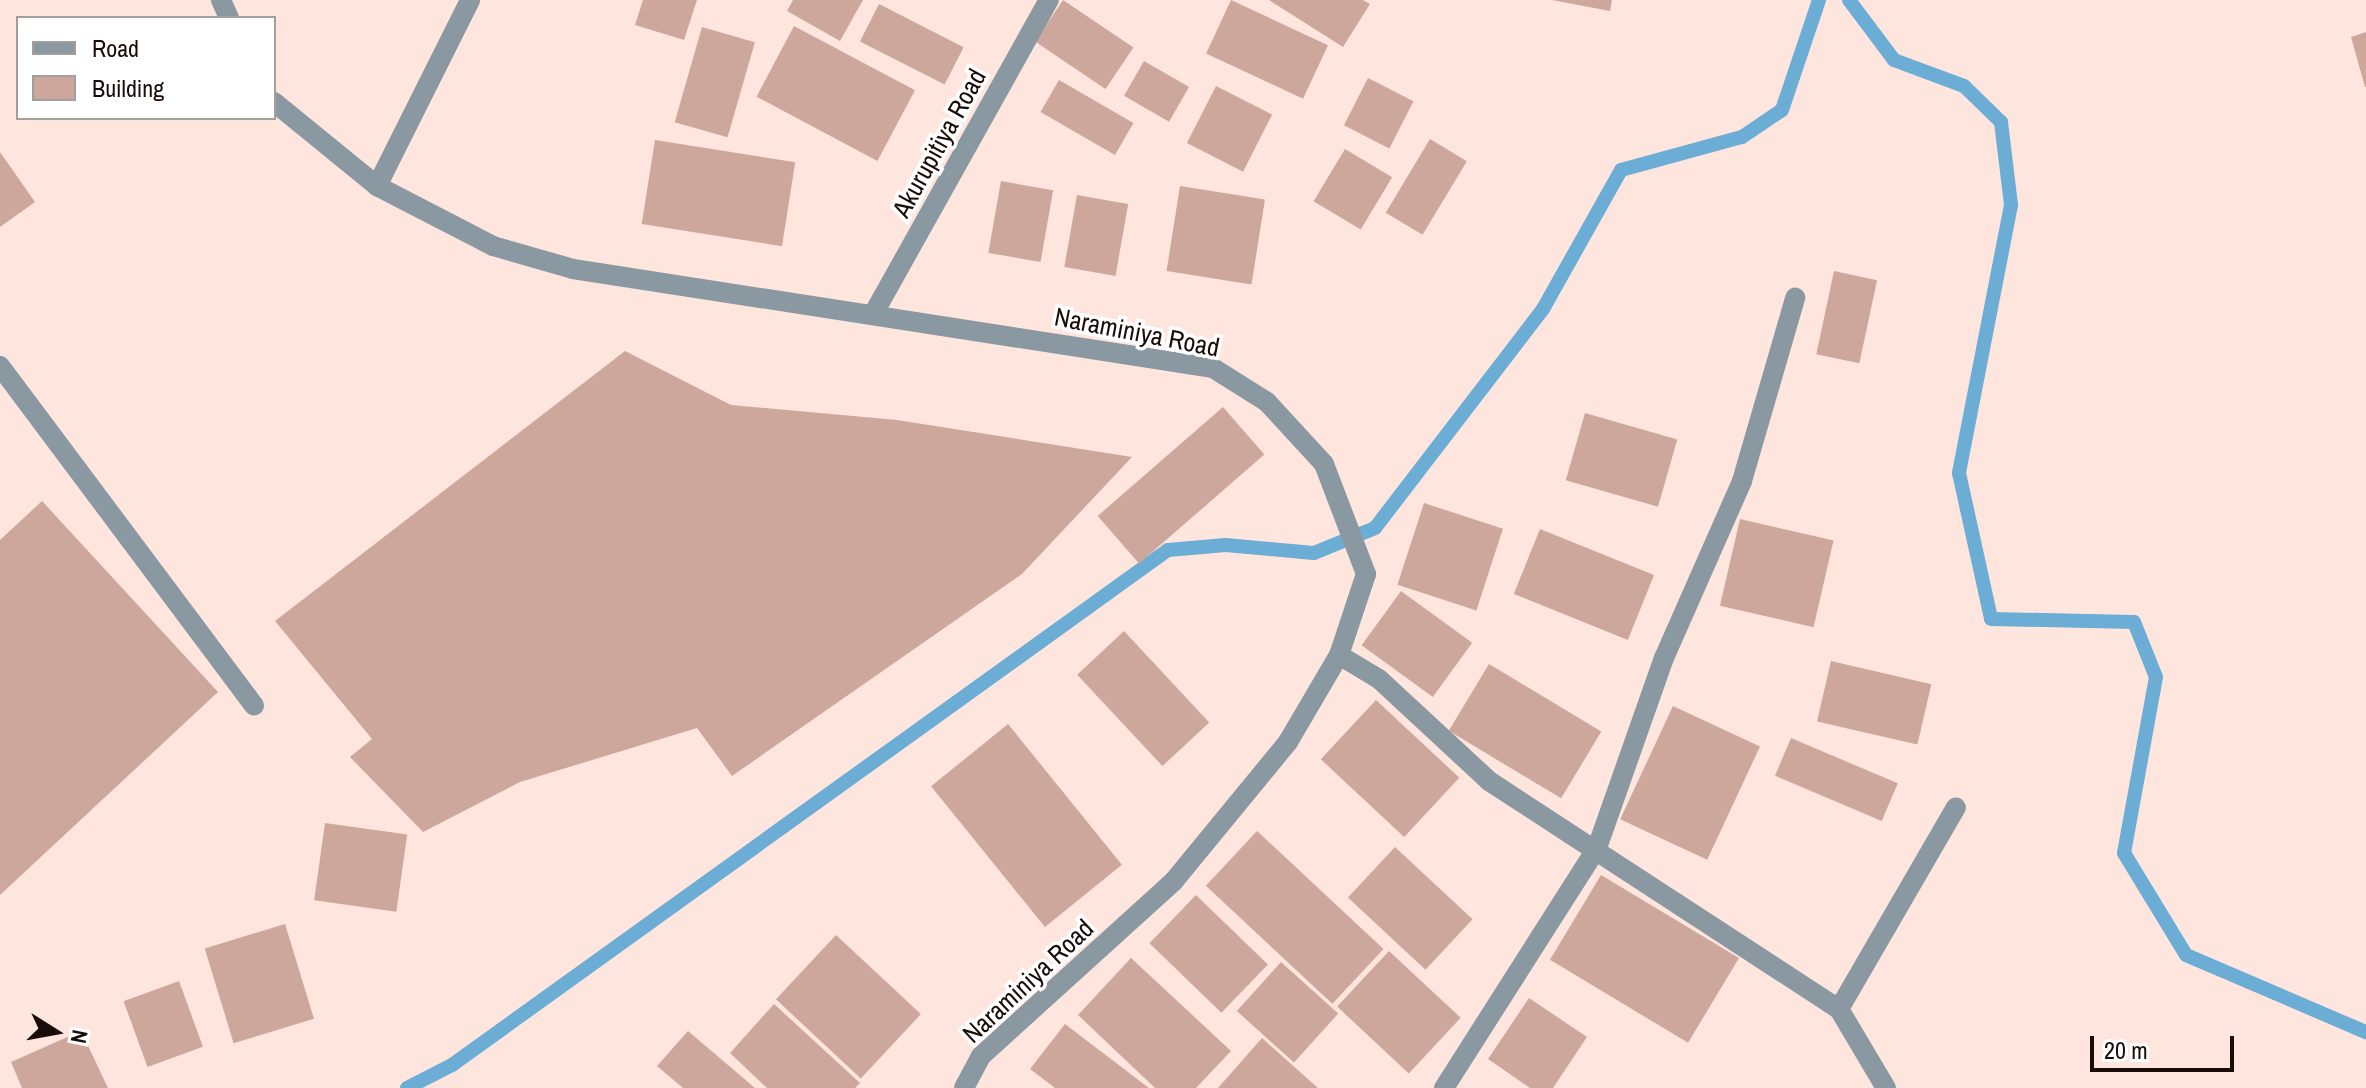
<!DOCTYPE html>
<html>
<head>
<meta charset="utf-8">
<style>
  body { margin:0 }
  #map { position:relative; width:2366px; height:1088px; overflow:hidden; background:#fee5de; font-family:"Archivo Narrow",sans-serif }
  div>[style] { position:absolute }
  .stream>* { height:14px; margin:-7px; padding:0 7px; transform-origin:7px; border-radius:7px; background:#6badd4 }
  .building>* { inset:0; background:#cea79c; transform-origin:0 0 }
  .minor>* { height:20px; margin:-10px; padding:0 10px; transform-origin:10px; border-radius:10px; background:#8998a1 }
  span { translate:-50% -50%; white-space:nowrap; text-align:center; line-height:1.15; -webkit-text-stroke:7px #fff; paint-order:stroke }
  .street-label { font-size:26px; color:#190c08 }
  .legend { position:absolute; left:16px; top:16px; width:260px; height:104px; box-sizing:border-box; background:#fff; border:2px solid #a39e9c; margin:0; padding:10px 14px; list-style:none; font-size:24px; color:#190c08 }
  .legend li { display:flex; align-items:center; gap:16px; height:40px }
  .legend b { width:40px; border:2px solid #a39e9c }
  .north { position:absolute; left:16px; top:992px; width:80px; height:80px; -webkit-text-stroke:6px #fff; paint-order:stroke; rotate:101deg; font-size:22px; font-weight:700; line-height:32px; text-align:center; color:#190c08 }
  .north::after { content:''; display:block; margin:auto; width:28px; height:36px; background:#190c08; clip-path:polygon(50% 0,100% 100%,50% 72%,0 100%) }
  .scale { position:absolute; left:2090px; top:1036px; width:144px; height:36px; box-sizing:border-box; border:4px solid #190c08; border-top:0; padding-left:10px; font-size:24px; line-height:28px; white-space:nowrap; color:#190c08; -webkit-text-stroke:6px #fff; paint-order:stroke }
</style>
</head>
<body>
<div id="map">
  <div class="stream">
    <div style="left:1849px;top:0;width:75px;rotate:53.1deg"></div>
    <div style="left:1894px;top:60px;width:75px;rotate:20.4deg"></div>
    <div style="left:1964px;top:86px;width:52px;rotate:44.2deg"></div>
    <div style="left:2001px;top:122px;width:84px;rotate:83.1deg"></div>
    <div style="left:2011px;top:205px;width:273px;rotate:101deg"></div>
    <div style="left:1959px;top:473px;width:149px;rotate:77.6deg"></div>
    <div style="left:1991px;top:619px;width:143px;rotate:1.2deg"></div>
    <div style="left:2134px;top:622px;width:59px;rotate:68.2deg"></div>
    <div style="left:2156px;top:677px;width:179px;rotate:100.3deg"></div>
    <div style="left:2124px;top:853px;width:119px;rotate:58.7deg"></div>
    <div style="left:2186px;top:955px;width:196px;rotate:23.2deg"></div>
    <div style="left:407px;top:1088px;width:51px;rotate:-27.1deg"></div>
    <div style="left:452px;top:1065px;width:882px;rotate:-35.73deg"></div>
    <div style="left:1168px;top:550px;width:58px;rotate:-4.9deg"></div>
    <div style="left:1226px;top:545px;width:88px;rotate:5.2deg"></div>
    <div style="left:1314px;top:553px;width:66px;rotate:-22.3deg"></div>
    <div style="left:1375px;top:528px;width:276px;rotate:-52.5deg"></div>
    <div style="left:1543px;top:309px;width:159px;rotate:-60.7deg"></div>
    <div style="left:1621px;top:170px;width:125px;rotate:-15.3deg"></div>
    <div style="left:1742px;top:137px;width:48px;rotate:-34deg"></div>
    <div style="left:1782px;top:110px;width:116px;rotate:-71.4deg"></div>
  </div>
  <div class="building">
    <div style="clip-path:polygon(643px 0,697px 0,684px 40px,635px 25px)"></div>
    <div style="clip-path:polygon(793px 0,863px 0,840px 41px,787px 11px)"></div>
    <div style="left:1063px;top:0;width:85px;height:50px;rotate:34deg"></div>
    <div style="left:1231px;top:0;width:107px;height:59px;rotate:25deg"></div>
    <div style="clip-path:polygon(1269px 0,1363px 0,1370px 4px,1343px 47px)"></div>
    <div style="clip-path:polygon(1552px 0,1612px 0,1610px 11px)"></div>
    <div style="left:879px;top:4px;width:95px;height:42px;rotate:27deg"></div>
    <div style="left:794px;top:26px;width:137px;height:80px;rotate:28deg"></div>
    <div style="left:702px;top:27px;width:55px;height:99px;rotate:16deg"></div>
    <div style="clip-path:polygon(2366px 32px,2366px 87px,2365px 87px,2351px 37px)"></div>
    <div style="left:1144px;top:61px;width:52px;height:40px;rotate:30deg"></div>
    <div style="left:1368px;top:78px;width:51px;height:53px;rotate:27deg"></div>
    <div style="left:1059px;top:80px;width:86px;height:37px;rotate:30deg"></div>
    <div style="left:1216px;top:86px;width:63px;height:64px;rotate:27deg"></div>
    <div style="left:1430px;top:139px;width:43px;height:86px;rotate:31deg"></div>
    <div style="left:655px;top:140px;width:142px;height:85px;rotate:9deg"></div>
    <div style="left:1345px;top:149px;width:55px;height:61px;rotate:31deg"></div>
    <div style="clip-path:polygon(0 152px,35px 202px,0 227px)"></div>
    <div style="left:1001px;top:181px;width:53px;height:73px;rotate:10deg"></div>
    <div style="left:1180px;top:186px;width:86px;height:86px;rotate:9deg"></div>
    <div style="left:1077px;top:195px;width:52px;height:73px;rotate:10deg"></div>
    <div style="left:1834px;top:271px;width:44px;height:85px;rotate:12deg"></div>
    <div style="clip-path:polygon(625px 351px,731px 405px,897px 420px,1132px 457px,1022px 574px,732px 776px,697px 728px,520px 782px,423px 832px,350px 757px,372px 739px,275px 621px)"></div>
    <div style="left:1223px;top:407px;width:63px;height:166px;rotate:49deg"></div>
    <div style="left:1585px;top:413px;width:96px;height:70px;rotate:16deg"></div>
    <div style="clip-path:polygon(42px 501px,218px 692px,0 895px,0 540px)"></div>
    <div style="left:1424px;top:503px;width:83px;height:86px;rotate:18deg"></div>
    <div style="left:1740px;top:519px;width:96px;height:89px;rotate:13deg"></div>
    <div style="left:1540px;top:529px;width:123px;height:70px;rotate:22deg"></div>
    <div style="left:1401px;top:591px;width:88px;height:67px;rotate:36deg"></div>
    <div style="left:1124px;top:631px;width:125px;height:64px;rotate:47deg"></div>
    <div style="left:1831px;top:661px;width:103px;height:62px;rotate:13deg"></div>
    <div style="left:1489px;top:664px;width:131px;height:78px;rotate:31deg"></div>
    <div style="left:1376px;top:700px;width:114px;height:81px;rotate:43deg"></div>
    <div style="left:1673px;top:706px;width:96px;height:125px;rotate:25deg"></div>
    <div style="left:1008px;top:724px;width:181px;height:99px;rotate:51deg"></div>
    <div style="left:1791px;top:738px;width:116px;height:41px;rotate:23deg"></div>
    <div style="left:325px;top:823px;width:83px;height:78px;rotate:8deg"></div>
    <div style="left:1257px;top:831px;width:173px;height:75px;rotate:43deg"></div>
    <div style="left:1395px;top:847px;width:106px;height:69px;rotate:43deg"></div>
    <div style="left:1601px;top:875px;width:161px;height:99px;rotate:31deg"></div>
    <div style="left:1196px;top:895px;width:100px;height:67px;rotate:44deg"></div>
    <div style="left:285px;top:924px;width:99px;height:84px;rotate:73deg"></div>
    <div style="left:836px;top:935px;width:116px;height:88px;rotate:43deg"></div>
    <div style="left:1389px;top:951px;width:98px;height:76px;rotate:43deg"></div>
    <div style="clip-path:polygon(1131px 958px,1231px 1051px,1196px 1088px,1155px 1088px,1078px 1015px)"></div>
    <div style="left:1281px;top:962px;width:77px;height:66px;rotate:42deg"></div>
    <div style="left:179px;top:981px;width:70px;height:59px;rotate:70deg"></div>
    <div style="clip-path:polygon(1529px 998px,1587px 1037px,1553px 1088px,1530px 1088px,1488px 1059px)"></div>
    <div style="clip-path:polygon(774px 1004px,860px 1083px,855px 1088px,767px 1088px,730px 1053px)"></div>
    <div style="clip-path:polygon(1065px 1024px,1149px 1088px,1055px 1088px,1030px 1069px)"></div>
    <div style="clip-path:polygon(81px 1031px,108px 1088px,22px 1088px,11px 1062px)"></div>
    <div style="clip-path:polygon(688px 1031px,755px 1088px,683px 1088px,657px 1066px)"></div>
    <div style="clip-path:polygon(1262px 1038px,1318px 1088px,1218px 1088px)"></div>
  </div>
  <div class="minor">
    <div style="left:221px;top:0;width:20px;rotate:66deg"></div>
    <div style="left:274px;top:102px;width:133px;rotate:39.2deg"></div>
    <div style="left:377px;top:186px;width:131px;rotate:27.3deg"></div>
    <div style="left:493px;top:246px;width:83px;rotate:16deg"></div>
    <div style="left:573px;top:269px;width:648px;rotate:8.79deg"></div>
    <div style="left:1213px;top:368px;width:64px;rotate:32.2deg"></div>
    <div style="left:1267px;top:402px;width:84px;rotate:47.4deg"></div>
    <div style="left:1324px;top:464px;width:118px;rotate:69.1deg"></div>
    <div style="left:1366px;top:574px;width:85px;rotate:108.4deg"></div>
    <div style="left:1339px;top:655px;width:101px;rotate:120.4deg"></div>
    <div style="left:1288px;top:742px;width:180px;rotate:129.4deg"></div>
    <div style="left:1174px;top:881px;width:261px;rotate:137.8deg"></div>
    <div style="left:981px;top:1056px;width:36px;rotate:118deg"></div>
    <div style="left:377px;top:186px;width:208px;rotate:-63.4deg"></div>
    <div style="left:875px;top:311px;width:356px;rotate:-60.8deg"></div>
    <div style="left:0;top:366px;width:424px;rotate:53.2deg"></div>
    <div style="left:1339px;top:655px;width:47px;rotate:31deg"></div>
    <div style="left:1379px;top:679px;width:150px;rotate:42.8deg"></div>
    <div style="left:1489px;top:781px;width:418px;rotate:33.1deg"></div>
    <div style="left:1839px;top:1009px;width:92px;rotate:59.3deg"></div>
    <div style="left:1839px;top:1009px;width:233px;rotate:-59.9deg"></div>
    <div style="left:1444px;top:1088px;width:285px;rotate:-57.5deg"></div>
    <div style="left:1597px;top:848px;width:201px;rotate:-70.6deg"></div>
    <div style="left:1664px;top:658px;width:193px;rotate:-66.2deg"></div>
    <div style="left:1742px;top:481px;width:191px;rotate:-73.8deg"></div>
  </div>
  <div class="street-label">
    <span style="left:939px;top:143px;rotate:-61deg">Akurupitiya Road</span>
    <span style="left:1137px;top:332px;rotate:11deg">Naraminiya Road</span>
    <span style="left:1028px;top:981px;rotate:-43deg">Naraminiya Road</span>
  </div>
  <ul class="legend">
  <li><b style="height:10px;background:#8998a1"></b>Road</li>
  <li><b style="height:22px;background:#cea79c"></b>Building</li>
  </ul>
  <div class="north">N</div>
  <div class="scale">20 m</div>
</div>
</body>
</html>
